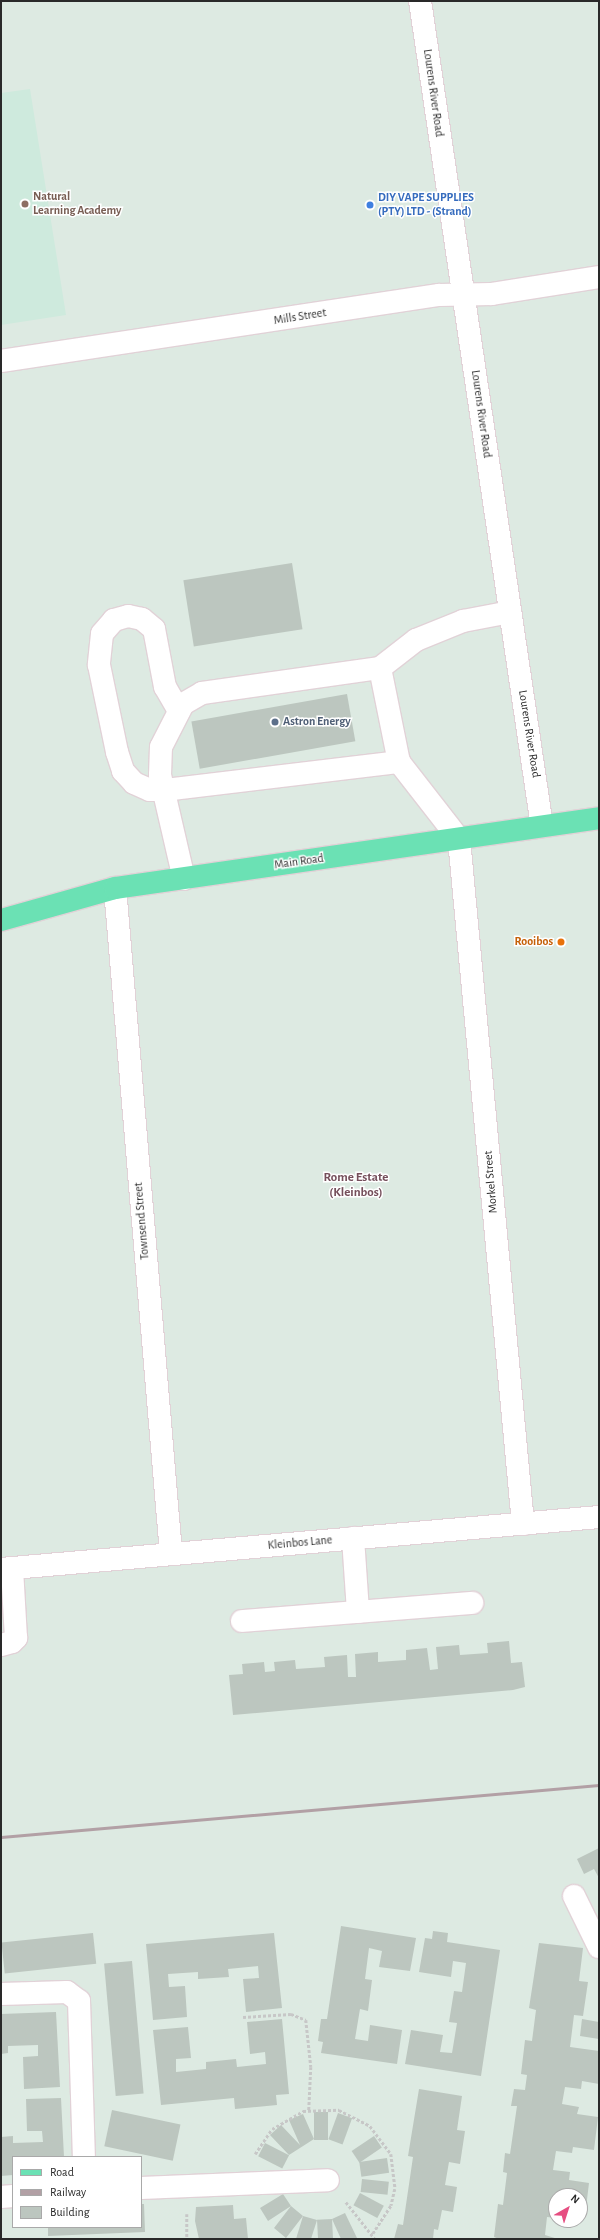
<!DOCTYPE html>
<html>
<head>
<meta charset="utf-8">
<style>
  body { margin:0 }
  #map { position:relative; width:600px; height:2240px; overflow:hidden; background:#ddeae2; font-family:"Alegreya Sans",sans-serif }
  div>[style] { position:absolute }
  .education>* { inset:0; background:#ceeadd }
  .building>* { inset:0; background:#bcc6bf; transform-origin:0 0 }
  .path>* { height:2.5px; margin-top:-1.25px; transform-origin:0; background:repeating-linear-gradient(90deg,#c7c7c7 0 3px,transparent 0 5px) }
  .roads { filter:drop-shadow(1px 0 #e1d2d7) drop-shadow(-1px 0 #e1d2d7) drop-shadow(0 1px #e1d2d7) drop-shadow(0 -1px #e1d2d7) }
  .minor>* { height:22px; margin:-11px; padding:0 11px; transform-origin:11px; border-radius:11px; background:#fff }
  .major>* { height:22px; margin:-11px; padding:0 11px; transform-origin:11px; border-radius:11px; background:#6be1b4 }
  .rail>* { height:3px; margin:-1.5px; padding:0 1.5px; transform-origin:1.5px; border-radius:1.5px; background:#b2a0a5 }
  .dots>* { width:11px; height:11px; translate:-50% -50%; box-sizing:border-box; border:2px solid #fff; border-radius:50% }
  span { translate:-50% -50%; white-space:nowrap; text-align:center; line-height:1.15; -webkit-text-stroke:3px #fff; paint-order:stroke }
  .street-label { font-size:12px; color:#292929 }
  .education-label { font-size:12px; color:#785e54; font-weight:700 }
  .left { translate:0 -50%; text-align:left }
  .shop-label { font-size:12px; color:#366cbe; font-weight:700 }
  .service-label { font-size:12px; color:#4e5e75; font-weight:700 }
  .food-label { font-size:12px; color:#c56008; font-weight:700 }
  .right { translate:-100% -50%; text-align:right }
  .neighbourhood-label { font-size:13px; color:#754f5b; font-weight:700 }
  .frame { position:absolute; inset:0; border:2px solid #292929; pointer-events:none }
  .legend { position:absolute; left:12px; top:2156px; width:130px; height:72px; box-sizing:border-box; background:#fff; border:1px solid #a9a9a9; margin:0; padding:5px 7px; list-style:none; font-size:12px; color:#292929 }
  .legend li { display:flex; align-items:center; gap:8px; height:20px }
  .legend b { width:20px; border:1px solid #a9a9a9 }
  .north { position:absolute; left:548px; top:2188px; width:40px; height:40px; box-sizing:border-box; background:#fff; border:1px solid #a9a9a9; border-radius:50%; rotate:39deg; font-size:11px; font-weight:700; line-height:16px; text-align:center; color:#292929 }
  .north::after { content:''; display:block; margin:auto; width:14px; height:18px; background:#e64e81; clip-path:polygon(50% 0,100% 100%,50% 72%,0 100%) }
</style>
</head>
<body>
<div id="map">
  <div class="education">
    <div style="clip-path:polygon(30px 89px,66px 315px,1px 325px,1px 93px)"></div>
  </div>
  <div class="building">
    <div style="left:292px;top:563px;width:67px;height:110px;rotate:81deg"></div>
    <div style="left:347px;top:694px;width:48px;height:158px;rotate:80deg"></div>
    <div style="clip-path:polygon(509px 1641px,511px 1663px,522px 1662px,525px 1687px,513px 1690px,233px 1715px,229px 1675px,243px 1674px,242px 1664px,264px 1662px,265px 1672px,275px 1671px,274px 1662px,295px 1660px,296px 1669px,325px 1667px,324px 1657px,347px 1655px,348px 1677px,356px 1677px,355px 1654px,378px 1652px,378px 1662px,406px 1660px,406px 1650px,427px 1648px,430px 1670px,438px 1669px,436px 1647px,459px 1645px,460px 1655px,488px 1653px,487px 1643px)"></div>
    <div style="clip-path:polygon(599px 1848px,599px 1878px,594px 1869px,584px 1874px,577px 1859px)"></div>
    <div style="clip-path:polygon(341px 1926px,416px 1938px,410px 1971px,379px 1967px,382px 1951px,369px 1948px,365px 1979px,372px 1980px,368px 2011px,360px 2009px,355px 2039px,368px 2041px,370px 2025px,402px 2030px,397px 2064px,321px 2053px,323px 2042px,318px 2041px,321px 2019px,327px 2019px)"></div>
    <div style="clip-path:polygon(433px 1931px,448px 1933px,447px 1942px,500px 1950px,481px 2076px,405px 2064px,411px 2030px,443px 2035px,440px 2052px,452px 2053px,457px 2023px,449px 2022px,454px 1991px,462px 1992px,466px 1963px,453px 1961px,451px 1977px,419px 1972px,425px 1938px,432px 1939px)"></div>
    <div style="left:93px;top:1933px;width:31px;height:92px;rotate:84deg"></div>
    <div style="clip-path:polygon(274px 1933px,282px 2008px,246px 2012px,243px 1979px,259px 1978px,258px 1966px,228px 1969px,229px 1977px,198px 1979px,198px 1972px,168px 1974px,169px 1987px,185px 1986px,187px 2017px,153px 2020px,146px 1944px)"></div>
    <div style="clip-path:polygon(539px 1943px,583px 1948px,579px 1981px,588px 1982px,583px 2016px,574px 2015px,570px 2047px,599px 2051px,599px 2084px,582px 2081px,581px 2089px,565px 2087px,562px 2104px,579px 2107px,577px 2114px,598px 2117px,594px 2150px,573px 2147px,572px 2153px,556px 2151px,553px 2170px,570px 2172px,569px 2180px,589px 2183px,585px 2216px,580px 2215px,580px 2196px,556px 2196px,556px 2218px,547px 2217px,545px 2235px,558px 2239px,499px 2239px,494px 2237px,498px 2204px,503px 2205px,507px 2173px,503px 2172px,505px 2153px,510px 2154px,517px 2106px,511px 2106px,514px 2089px,525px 2090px,527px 2075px,521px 2074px,525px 2040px,532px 2041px,536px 2010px,529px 2008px)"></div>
    <div style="left:132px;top:1961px;width:133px;height:28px;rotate:85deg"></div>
    <div style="clip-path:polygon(56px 2012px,60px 2087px,24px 2089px,23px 2057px,38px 2056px,38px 2045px,8px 2046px,8px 2053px,1px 2054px,1px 2014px)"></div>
    <div style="clip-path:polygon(282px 2019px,289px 2094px,276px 2095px,277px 2105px,235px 2109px,234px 2098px,161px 2105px,153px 2030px,188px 2027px,191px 2058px,176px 2059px,176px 2072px,206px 2069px,206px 2062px,236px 2059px,237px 2067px,266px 2064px,265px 2052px,250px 2054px,247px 2022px)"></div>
    <div style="clip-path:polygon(582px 2019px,599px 2022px,599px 2039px,580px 2036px)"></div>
    <div style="clip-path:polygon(419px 2089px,462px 2096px,457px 2130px,465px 2131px,460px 2164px,449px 2162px,445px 2185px,457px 2187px,453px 2212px,442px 2210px,438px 2230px,434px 2229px,433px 2239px,394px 2239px,398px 2224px,403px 2225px,413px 2157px,408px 2156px)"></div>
    <div style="clip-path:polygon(61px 2098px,64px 2157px,13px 2157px,13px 2175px,1px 2176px,1px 2137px,13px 2136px,13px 2143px,43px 2142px,42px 2131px,27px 2131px,26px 2099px)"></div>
    <div style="left:112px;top:2110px;width:70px;height:37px;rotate:12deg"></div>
    <div style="left:314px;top:2112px;width:14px;height:28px"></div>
    <div style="left:338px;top:2113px;width:15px;height:28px;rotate:20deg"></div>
    <div style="clip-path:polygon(303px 2114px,314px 2139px,289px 2155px,270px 2135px,281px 2125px,300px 2145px,289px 2120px)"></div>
    <div style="left:374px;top:2136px;width:14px;height:27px;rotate:56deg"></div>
    <div style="left:265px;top:2143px;width:27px;height:15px;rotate:27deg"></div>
    <div style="left:387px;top:2158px;width:15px;height:28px;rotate:82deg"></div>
    <div style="left:362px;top:2179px;width:27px;height:13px;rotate:6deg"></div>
    <div style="left:360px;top:2193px;width:27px;height:14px;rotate:28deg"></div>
    <div style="clip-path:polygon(283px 2194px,291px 2206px,303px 2216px,286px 2238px,274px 2228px,291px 2206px,268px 2221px,260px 2208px)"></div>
    <div style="clip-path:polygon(141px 2204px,144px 2204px,145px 2232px,48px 2236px,48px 2227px,141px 2227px)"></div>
    <div style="clip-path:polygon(233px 2205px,234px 2219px,246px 2218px,248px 2239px,199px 2239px,195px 2221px,196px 2207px)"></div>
    <div style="clip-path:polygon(345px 2213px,357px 2238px,355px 2239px,341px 2239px,332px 2219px)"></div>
    <div style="clip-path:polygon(303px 2216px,317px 2220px,311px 2239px,296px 2239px)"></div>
    <div style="left:332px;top:2219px;width:20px;height:15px;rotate:87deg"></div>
  </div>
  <div class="path">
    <div style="left:243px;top:2017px;width:48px;rotate:-3.6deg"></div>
    <div style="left:291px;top:2014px;width:16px;rotate:22deg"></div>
    <div style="left:306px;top:2020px;width:47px;rotate:83.9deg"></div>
    <div style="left:311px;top:2067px;width:43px;rotate:92.7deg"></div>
    <div style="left:255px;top:2154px;width:30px;rotate:-56deg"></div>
    <div style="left:272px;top:2129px;width:36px;rotate:-30deg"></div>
    <div style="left:303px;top:2111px;width:36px;rotate:-2deg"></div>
    <div style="left:339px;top:2110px;width:35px;rotate:27deg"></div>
    <div style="left:370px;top:2126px;width:35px;rotate:53deg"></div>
    <div style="left:391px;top:2154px;width:35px;rotate:83deg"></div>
    <div style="left:395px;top:2189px;width:17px;rotate:103deg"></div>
    <div style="left:391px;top:2206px;width:35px;rotate:123deg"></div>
    <div style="left:346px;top:2202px;width:47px;rotate:51.9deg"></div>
    <div style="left:187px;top:2214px;width:25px;rotate:90deg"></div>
  </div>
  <div class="roads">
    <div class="minor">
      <div style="left:420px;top:1px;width:834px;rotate:81.59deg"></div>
      <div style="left:1px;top:361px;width:443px;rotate:-8.6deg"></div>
      <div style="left:439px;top:295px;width:53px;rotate:-1.1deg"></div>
      <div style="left:492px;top:294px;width:108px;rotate:-9deg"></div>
      <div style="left:380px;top:668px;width:96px;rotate:78.6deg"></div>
      <div style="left:399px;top:762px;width:98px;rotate:52.1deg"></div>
      <div style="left:459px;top:839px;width:688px;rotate:84.66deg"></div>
      <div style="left:179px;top:711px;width:28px;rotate:-120deg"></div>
      <div style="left:165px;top:687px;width:59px;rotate:-100.7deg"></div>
      <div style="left:154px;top:629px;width:16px;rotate:-140deg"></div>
      <div style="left:142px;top:619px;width:14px;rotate:-168deg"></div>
      <div style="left:128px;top:616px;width:15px;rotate:164deg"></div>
      <div style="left:114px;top:620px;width:18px;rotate:131deg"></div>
      <div style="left:102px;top:634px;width:31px;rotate:96deg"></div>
      <div style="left:99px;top:665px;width:89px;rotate:78.3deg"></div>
      <div style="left:117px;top:752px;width:20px;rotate:72deg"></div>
      <div style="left:123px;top:771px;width:16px;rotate:47deg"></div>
      <div style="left:134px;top:783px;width:17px;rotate:24deg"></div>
      <div style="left:150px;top:790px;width:14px"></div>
      <div style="left:164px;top:790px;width:237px;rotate:-6.8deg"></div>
      <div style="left:184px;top:879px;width:107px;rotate:-103deg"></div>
      <div style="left:160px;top:775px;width:28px;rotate:-88deg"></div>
      <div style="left:161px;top:747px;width:48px;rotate:-62.9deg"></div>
      <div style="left:183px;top:704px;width:22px;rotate:-30deg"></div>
      <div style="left:202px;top:693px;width:180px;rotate:-8deg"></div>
      <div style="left:380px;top:668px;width:46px;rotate:-37.9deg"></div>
      <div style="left:416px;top:640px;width:51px;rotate:-22deg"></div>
      <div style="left:463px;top:621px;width:48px;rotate:-10.8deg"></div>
      <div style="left:115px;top:888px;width:668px;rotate:85.19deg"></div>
      <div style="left:353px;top:1538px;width:74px;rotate:86.1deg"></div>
      <div style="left:1px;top:1569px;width:600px;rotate:-4.97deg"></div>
      <div style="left:242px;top:1621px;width:231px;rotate:-4.5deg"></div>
      <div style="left:1px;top:1645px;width:11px;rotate:-15deg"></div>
      <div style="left:12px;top:1642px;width:6px;rotate:-45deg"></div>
      <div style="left:16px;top:1638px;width:70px;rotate:-93.3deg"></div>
      <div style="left:574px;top:1896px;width:57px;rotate:63.9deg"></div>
      <div style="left:1px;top:1994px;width:66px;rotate:-1.7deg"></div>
      <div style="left:67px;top:1992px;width:15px;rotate:37deg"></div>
      <div style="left:79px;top:2001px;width:156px;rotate:88.2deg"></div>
      <div style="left:141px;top:2188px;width:187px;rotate:-2.4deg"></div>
      <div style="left:1px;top:2197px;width:12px;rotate:-5deg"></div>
    </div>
    <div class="major">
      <div style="left:1px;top:920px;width:118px;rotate:-15.7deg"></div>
      <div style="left:115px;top:888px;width:489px;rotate:-8.2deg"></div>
    </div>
  </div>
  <div class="rail">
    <div style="left:1px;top:1837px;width:600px;rotate:-4.97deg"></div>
  </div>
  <div class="dots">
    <div style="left:25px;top:204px;background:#8d6e63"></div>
    <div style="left:370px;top:205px;background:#3f7fe0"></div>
    <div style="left:275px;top:722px;background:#5c6f8a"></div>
    <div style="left:561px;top:942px;background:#e8710a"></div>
  </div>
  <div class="street-label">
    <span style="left:433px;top:93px;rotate:82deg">Lourens River Road</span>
    <span style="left:300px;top:317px;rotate:-9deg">Mills Street</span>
    <span style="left:481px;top:414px;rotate:82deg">Lourens River Road</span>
    <span style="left:529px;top:734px;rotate:81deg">Lourens River Road</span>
    <span style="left:299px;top:862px;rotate:-8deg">Main Road</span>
    <span style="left:491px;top:1182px;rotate:-95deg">Morkel Street</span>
    <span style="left:142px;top:1221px;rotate:-95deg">Townsend Street</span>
    <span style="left:300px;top:1543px;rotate:-5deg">Kleinbos Lane</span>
  </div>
  <div class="education-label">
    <span class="left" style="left:33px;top:204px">Natural<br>Learning Academy</span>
  </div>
  <div class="shop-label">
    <span class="left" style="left:378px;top:205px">DIY VAPE SUPPLIES<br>(PTY) LTD - (Strand)</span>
  </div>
  <div class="service-label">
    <span class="left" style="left:283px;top:722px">Astron Energy</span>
  </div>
  <div class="food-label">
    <span class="right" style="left:553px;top:942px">Rooibos</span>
  </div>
  <div class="neighbourhood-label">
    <span style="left:356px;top:1186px">Rome Estate<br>(Kleinbos)</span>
  </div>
  <div class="frame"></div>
  <ul class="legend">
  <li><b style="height:5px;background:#6be1b4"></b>Road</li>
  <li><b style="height:5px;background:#b2a0a5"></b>Railway</li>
  <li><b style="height:11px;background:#bcc6bf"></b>Building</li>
  </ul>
  <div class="north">N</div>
</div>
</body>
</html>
